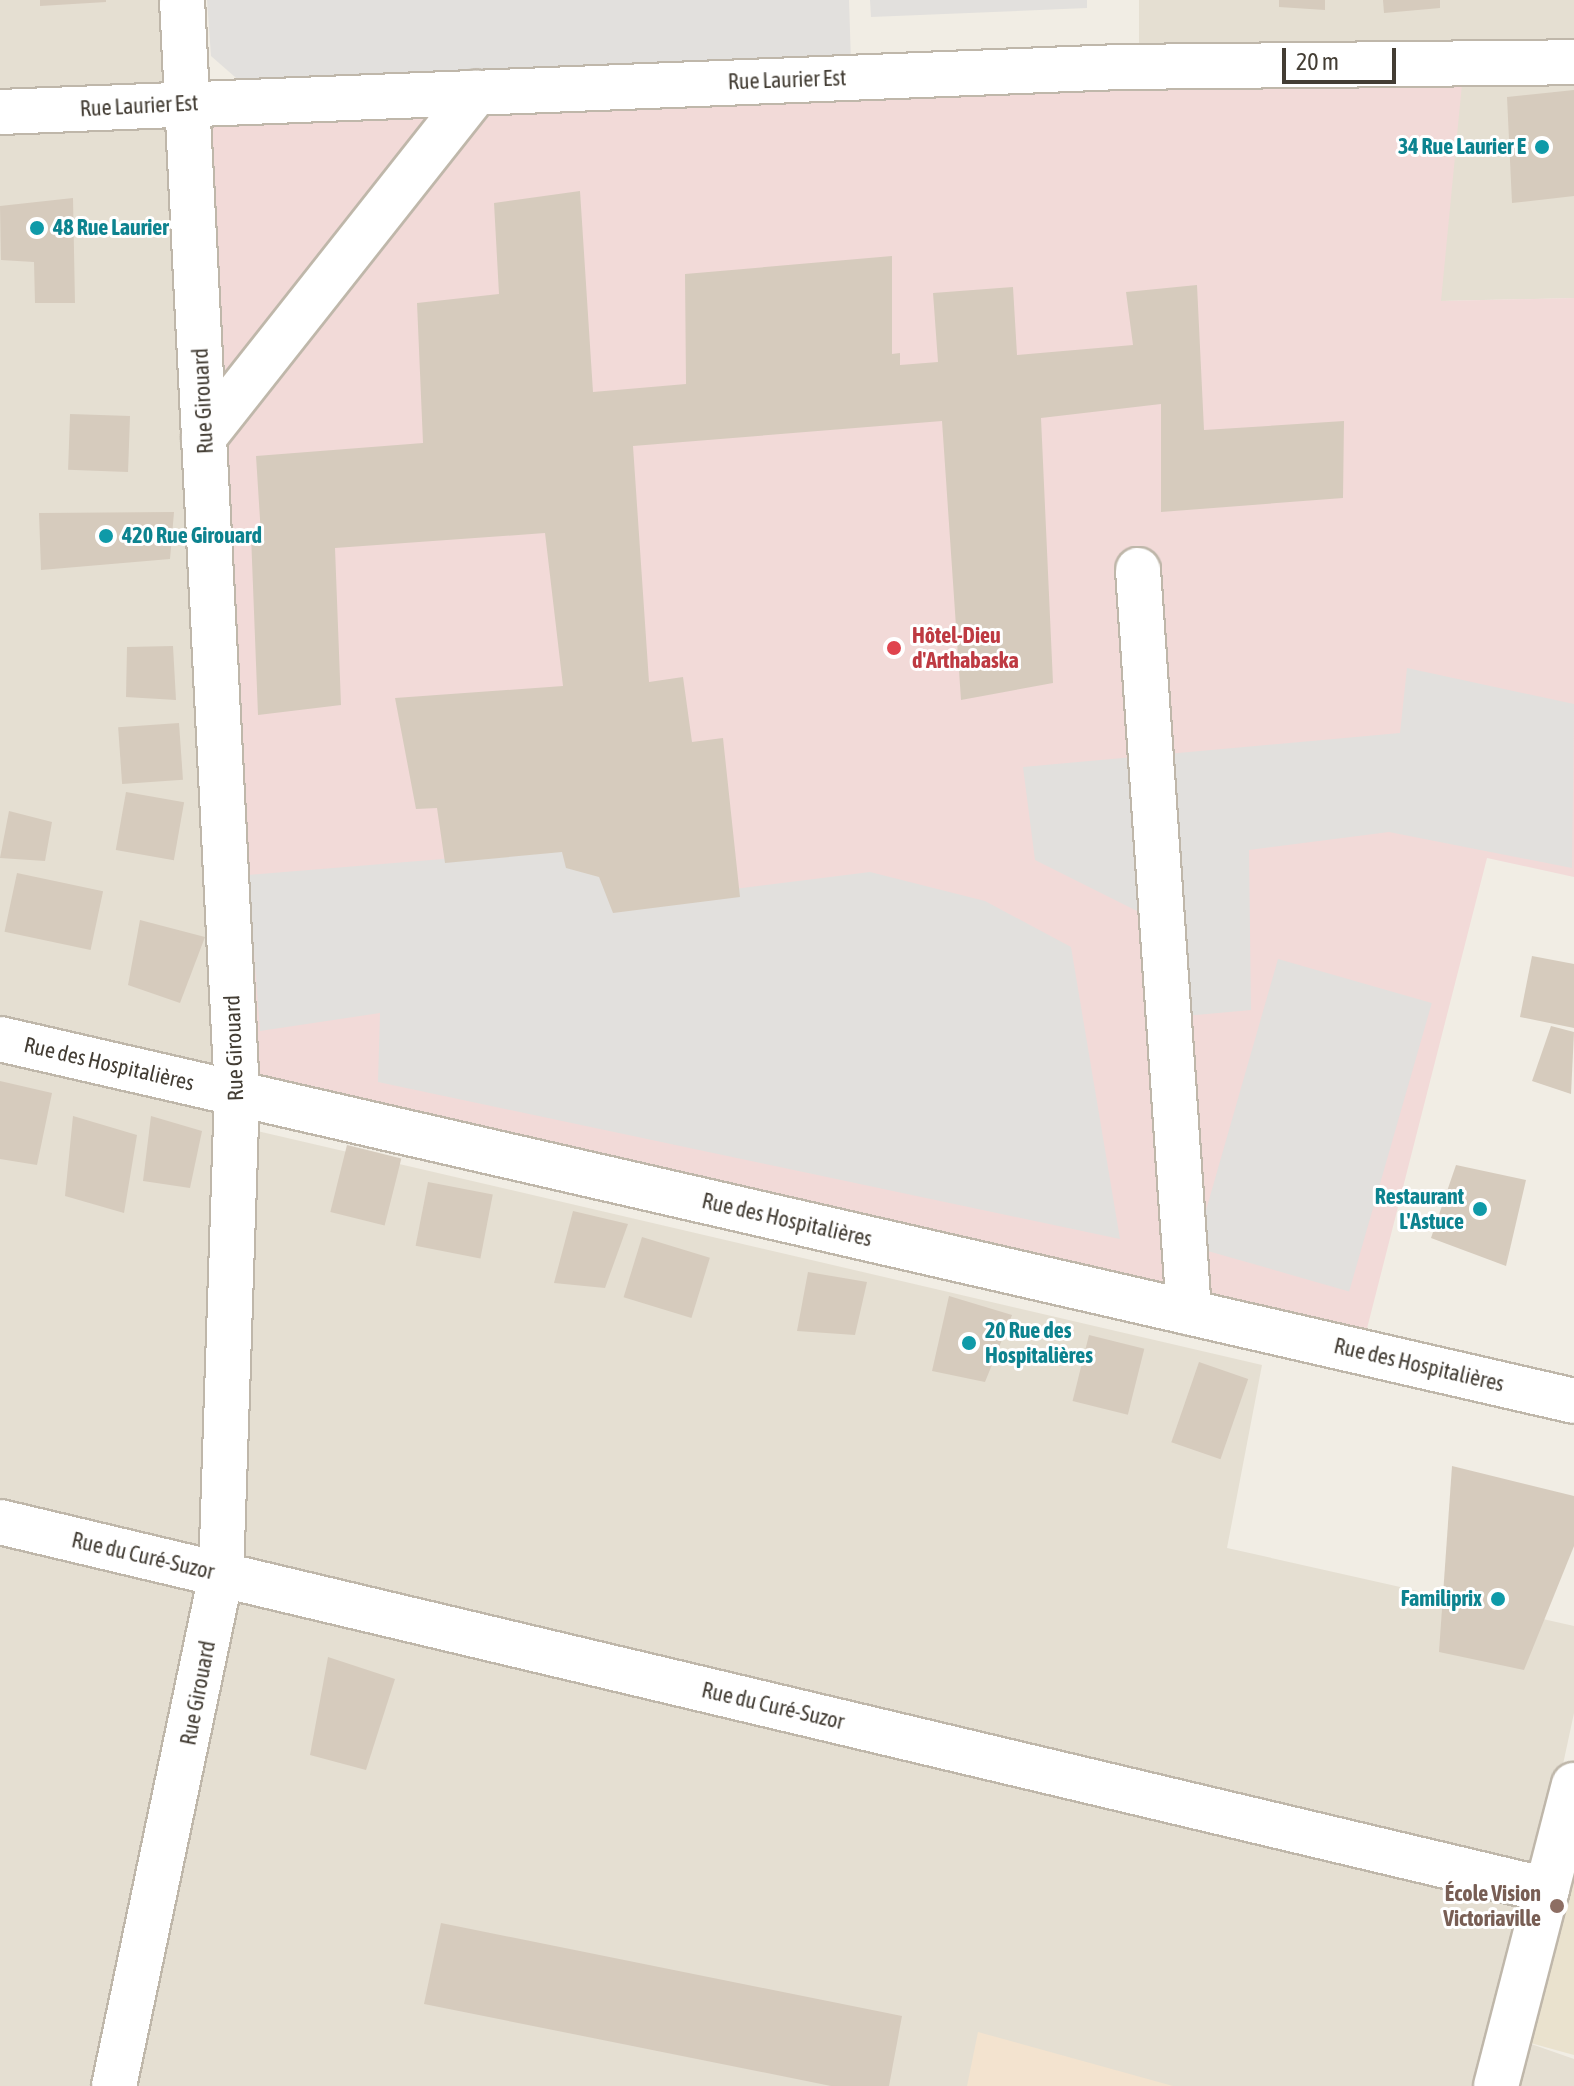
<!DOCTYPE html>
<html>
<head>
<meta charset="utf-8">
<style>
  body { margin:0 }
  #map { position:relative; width:1574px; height:2086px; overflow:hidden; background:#f1ede4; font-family:"Asap Condensed",sans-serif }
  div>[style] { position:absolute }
  .residential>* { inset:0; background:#e5dfd2 }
  .commercial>* { inset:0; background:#f3e3cf }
  .education>* { inset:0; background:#eae2ce }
  .medical>* { inset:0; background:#f2dad8 }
  .parking>* { inset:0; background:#e2e0dd; transform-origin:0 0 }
  .building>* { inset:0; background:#d6cbbd; transform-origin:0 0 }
  .roads { filter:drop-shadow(2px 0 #bfb7aa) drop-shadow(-2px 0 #bfb7aa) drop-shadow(0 2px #bfb7aa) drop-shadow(0 -2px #bfb7aa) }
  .minor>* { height:44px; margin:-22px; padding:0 22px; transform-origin:22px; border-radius:22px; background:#fff }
  .dots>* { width:22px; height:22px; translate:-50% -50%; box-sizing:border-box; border:4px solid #fff; border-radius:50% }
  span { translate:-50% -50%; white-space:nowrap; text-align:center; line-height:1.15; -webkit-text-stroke:6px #fff; paint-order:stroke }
  .street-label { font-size:22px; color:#433d34 }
  .culture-label { font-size:22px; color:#0d838f; font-weight:700 }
  .right { translate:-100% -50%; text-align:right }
  .left { translate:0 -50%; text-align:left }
  .health-label { font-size:22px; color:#be3a42; font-weight:700 }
  .education-label { font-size:22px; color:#785e54; font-weight:700 }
  .scale { position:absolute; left:1282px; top:48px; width:114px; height:36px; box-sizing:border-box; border:4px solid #433d34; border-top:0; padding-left:10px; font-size:24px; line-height:28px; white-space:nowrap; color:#433d34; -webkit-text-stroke:6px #fff; paint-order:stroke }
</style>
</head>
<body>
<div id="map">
  <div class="residential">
    <div style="clip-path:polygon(0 0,161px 0,219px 1122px,1262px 1365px,1227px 1548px,1574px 1626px,1574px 1713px,1505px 2035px,1574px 2059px,1574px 2086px,0 2086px)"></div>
    <div style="clip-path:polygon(1139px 0,1574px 0,1574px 298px,1441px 301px,1139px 66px)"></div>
  </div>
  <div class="commercial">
    <div style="clip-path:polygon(978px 2032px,1173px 2086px,967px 2086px)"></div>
  </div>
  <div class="education">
    <div style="clip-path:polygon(1574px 1776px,1574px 2055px,1505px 2036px)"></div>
  </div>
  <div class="medical">
    <div style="clip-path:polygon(1465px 53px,1441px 301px,1574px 298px,1574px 877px,1487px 858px,1361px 1352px,237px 1093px,188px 103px)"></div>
  </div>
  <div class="parking">
    <div style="clip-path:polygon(207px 0,849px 0,851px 64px,243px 84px,211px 56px)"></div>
    <div style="clip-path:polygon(870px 0,1087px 0,1087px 8px,871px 17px)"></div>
    <div style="clip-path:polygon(1407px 668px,1574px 704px,1572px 868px,1389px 832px,1249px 850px,1251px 1010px,1185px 1016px,1181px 933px,1035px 860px,1023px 767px,1400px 733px)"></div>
    <div style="clip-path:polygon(564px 849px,594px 863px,613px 904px,870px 872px,985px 901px,1071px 947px,1120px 1239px,378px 1082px,380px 1013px,260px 1031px,248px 875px)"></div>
    <div style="left:1278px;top:959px;width:160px;height:300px;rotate:16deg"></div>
  </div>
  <div class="building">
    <div style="clip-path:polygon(40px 0,106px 0,106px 2px,40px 6px)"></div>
    <div style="clip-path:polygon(1279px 0,1325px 0,1325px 10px,1279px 7px)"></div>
    <div style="clip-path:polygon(1383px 0,1440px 0,1440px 8px,1384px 13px)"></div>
    <div style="clip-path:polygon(1574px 90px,1574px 196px,1512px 203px,1507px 97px)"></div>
    <div style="clip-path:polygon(580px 191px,593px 392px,686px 384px,685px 274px,892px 256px,892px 354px,900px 353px,900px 365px,938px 362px,933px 293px,1013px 287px,1017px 355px,1133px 345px,1126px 292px,1197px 285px,1204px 430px,1344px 421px,1343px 498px,1161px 512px,1161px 404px,1041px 418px,1053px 683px,961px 700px,942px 421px,633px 446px,649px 682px,683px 677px,692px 742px,723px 738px,740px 897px,613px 913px,599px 877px,566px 868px,562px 852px,445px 863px,437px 808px,416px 809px,395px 698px,563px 686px,545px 533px,335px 548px,341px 705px,258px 715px,251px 535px,261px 535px,256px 456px,423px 443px,417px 303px,499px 294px,494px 203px)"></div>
    <div style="clip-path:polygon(73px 198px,75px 303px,35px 303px,34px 262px,1px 260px,0 206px)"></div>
    <div style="left:130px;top:416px;width:56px;height:60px;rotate:92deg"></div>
    <div style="clip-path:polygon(174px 512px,170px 559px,41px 570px,39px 513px)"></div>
    <div style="clip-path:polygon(173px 646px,176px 700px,126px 697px,127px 647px)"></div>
    <div style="left:179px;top:723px;width:57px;height:61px;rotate:86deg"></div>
    <div style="left:126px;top:792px;width:59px;height:59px;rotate:10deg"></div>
    <div style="clip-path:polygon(9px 811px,52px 822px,45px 861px,0 858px)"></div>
    <div style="left:17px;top:873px;width:88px;height:60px;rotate:12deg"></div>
    <div style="clip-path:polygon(140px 920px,205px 937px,180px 1003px,128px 985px)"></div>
    <div style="clip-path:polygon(1532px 956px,1574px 964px,1574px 1028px,1520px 1017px)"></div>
    <div style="clip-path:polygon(1551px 1026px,1574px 1032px,1571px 1094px,1532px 1081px)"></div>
    <div style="clip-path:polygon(0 1081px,52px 1093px,37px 1165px,0 1159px)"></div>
    <div style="clip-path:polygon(73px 1116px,137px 1135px,124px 1213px,65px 1196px)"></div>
    <div style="clip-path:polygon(151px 1116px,202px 1131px,190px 1188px,143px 1181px)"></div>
    <div style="left:347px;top:1145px;width:56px;height:69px;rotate:14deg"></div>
    <div style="clip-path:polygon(1456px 1165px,1526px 1180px,1506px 1266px,1431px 1238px)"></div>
    <div style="left:428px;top:1182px;width:66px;height:65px;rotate:11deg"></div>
    <div style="clip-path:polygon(573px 1211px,628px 1224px,605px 1288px,554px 1283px)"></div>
    <div style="left:642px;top:1237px;width:71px;height:63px;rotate:17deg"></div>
    <div style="clip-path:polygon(808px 1272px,867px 1282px,855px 1335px,797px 1331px)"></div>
    <div style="clip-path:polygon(949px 1296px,1012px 1315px,985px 1382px,932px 1371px)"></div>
    <div style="left:1089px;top:1335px;width:57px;height:68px;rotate:14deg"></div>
    <div style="left:1199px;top:1362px;width:52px;height:85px;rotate:19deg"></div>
    <div style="clip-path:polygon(1452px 1466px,1574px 1496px,1574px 1546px,1524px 1670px,1439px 1652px)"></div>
    <div style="clip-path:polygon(328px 1657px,395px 1679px,366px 1770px,310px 1755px)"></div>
    <div style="clip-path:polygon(441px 1923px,902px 2016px,889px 2086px,831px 2086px,424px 2004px)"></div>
  </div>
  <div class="roads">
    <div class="minor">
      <div style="left:0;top:112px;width:1120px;rotate:-2.3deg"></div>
      <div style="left:1119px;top:67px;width:455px;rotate:-0.6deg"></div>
      <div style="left:204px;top:437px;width:439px;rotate:-51.7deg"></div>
      <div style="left:1138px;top:570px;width:744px;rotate:86.07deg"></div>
      <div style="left:0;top:1039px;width:1615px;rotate:12.95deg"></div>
      <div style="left:0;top:1522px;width:1590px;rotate:13.38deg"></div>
      <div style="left:114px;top:2086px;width:522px;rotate:-78.17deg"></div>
      <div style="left:221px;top:1575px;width:482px;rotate:-88.1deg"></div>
      <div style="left:237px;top:1093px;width:1094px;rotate:-92.88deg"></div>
      <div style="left:1496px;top:2086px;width:311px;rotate:-75.5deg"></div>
    </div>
  </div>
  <div class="dots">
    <div style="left:1542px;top:147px;background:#0f9aa8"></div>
    <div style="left:37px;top:228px;background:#0f9aa8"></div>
    <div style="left:106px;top:536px;background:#0f9aa8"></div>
    <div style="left:894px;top:648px;background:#e0444e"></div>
    <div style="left:1480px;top:1209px;background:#0f9aa8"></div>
    <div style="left:969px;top:1343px;background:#0f9aa8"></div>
    <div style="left:1498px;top:1599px;background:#0f9aa8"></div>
    <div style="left:1557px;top:1906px;background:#8d6e63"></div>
  </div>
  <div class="street-label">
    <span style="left:787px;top:80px;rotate:-2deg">Rue Laurier Est</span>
    <span style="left:139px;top:106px;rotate:-3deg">Rue Laurier Est</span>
    <span style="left:203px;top:401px;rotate:-93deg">Rue Girouard</span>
    <span style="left:234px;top:1048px;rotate:-92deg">Rue Girouard</span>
    <span style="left:109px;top:1064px;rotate:13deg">Rue des Hospitalières</span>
    <span style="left:787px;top:1220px;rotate:13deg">Rue des Hospitalières</span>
    <span style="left:1419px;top:1365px;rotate:13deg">Rue des Hospitalières</span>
    <span style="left:143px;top:1556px;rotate:13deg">Rue du Curé-Suzor</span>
    <span style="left:198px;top:1693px;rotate:-79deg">Rue Girouard</span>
    <span style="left:773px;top:1706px;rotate:13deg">Rue du Curé-Suzor</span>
  </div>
  <div class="culture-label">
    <span class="right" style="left:1526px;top:147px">34 Rue Laurier E</span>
    <span class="left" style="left:53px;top:228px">48 Rue Laurier</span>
    <span class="left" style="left:122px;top:536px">420 Rue Girouard</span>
    <span class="right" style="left:1464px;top:1209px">Restaurant<br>L'Astuce</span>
    <span class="left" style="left:985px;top:1343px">20 Rue des<br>Hospitalières</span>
    <span class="right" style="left:1482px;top:1599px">Familiprix</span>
  </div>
  <div class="health-label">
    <span class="left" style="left:912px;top:648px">Hôtel-Dieu<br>d'Arthabaska</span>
  </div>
  <div class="education-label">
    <span class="right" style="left:1541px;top:1906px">École Vision<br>Victoriaville</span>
  </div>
  <div class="scale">20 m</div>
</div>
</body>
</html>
